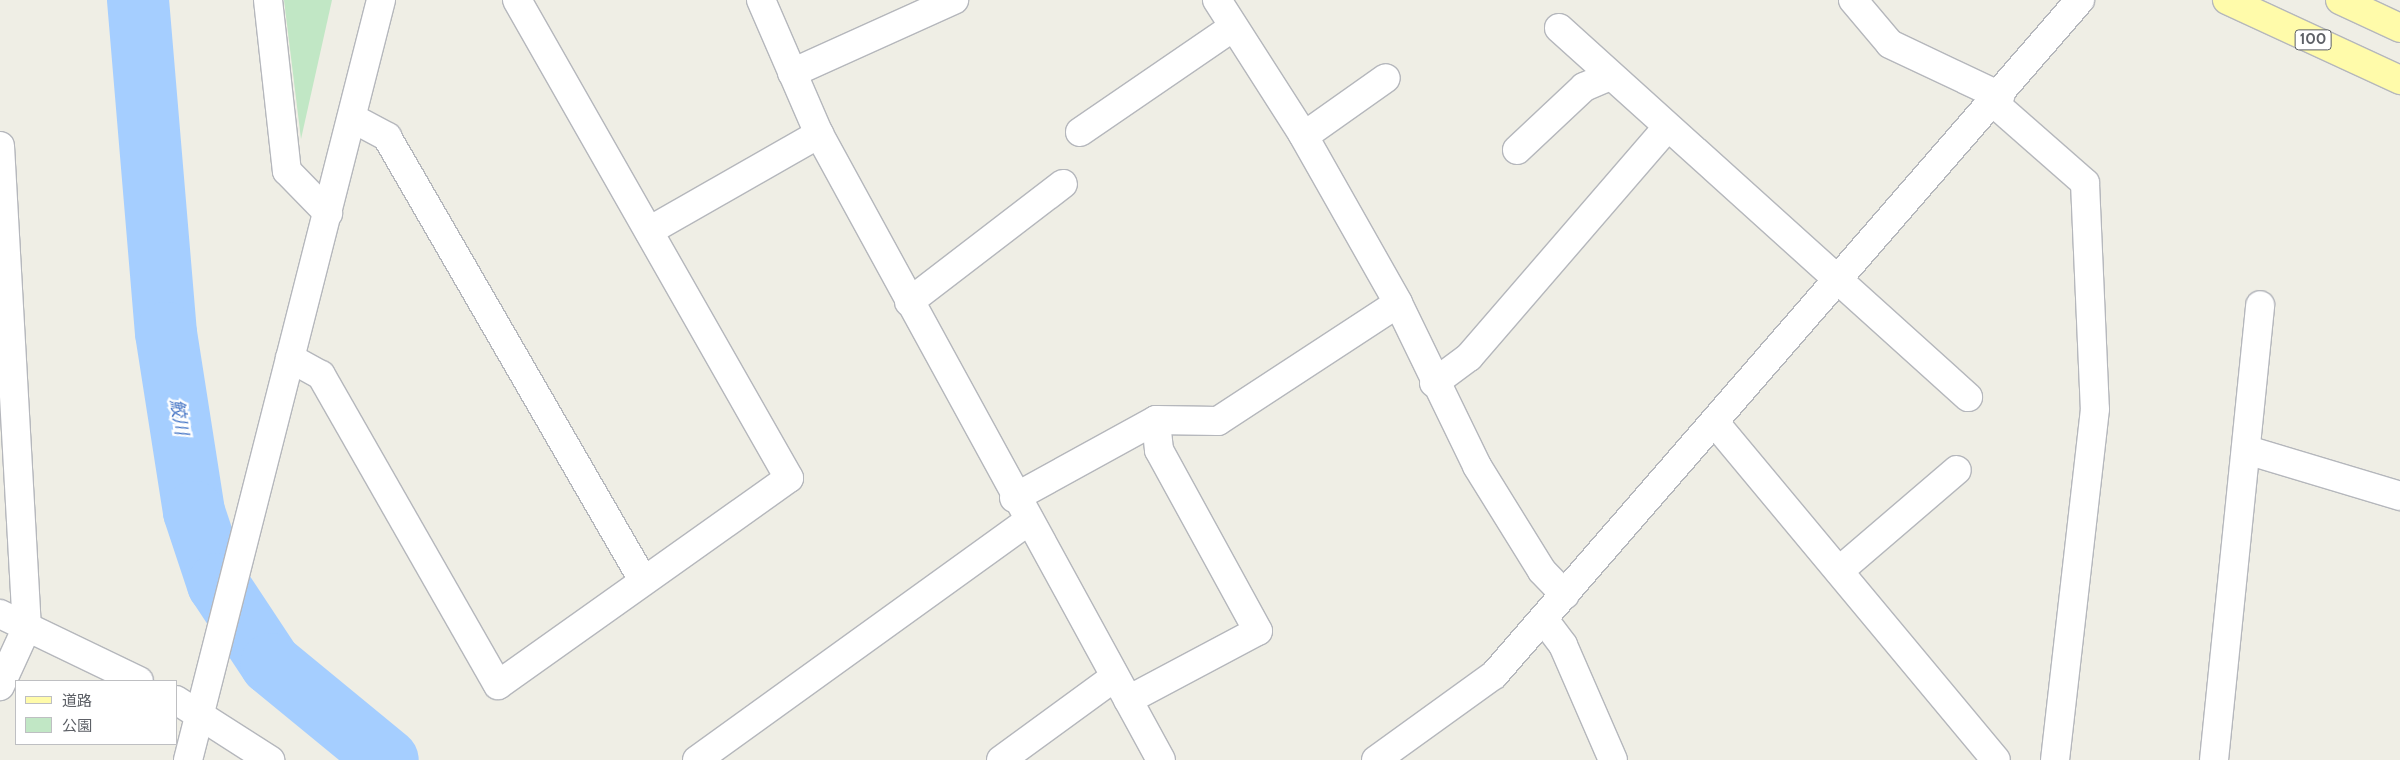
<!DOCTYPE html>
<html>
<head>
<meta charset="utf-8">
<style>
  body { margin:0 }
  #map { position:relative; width:2400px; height:760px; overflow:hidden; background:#efeee5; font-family:Cabin,"Noto Sans JP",sans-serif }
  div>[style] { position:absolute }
  .green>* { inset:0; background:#c1e7c5 }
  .river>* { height:62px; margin:-31px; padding:0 31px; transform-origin:31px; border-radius:31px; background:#a5ceff }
  .roads { filter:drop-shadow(1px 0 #b5b7bc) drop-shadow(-1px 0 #b5b7bc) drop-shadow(0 1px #b5b7bc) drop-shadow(0 -1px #b5b7bc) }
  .minor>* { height:28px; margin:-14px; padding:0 14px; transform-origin:14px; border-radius:14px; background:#fff }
  .tertiary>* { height:28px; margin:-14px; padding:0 14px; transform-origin:14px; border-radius:14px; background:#fff }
  .primary>* { height:28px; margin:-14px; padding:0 14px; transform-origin:14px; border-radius:14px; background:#fffbaa }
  span { translate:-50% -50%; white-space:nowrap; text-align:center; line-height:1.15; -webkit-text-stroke:4.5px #fff; paint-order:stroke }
  .shield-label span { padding:1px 4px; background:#fff; border:1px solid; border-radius:4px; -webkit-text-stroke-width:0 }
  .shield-label { font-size:15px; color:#5d6066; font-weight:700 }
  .water-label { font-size:18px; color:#4575c5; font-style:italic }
  .legend { position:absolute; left:15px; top:680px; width:162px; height:65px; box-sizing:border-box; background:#fff; border:1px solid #bebfc2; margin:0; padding:6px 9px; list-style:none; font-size:15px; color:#5d6066 }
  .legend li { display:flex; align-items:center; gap:10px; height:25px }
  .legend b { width:25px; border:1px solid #bebfc2 }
</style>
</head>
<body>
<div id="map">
  <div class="green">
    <div style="clip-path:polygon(284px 0,332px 0,301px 139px)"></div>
  </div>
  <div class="river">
    <div style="left:138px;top:0;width:334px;rotate:85.2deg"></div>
    <div style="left:166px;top:333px;width:181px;rotate:81.1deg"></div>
    <div style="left:194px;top:512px;width:76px;rotate:71.6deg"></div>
    <div style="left:218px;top:584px;width:96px;rotate:56.5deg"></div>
    <div style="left:271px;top:664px;width:151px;rotate:39.4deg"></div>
  </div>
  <div class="roads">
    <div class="minor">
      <div style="left:268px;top:0;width:172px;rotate:83.7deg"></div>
      <div style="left:287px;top:171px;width:59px;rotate:45.7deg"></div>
      <div style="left:761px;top:0;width:146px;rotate:66.6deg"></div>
      <div style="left:819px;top:134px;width:713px;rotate:61.35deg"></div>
      <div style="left:1217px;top:0;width:158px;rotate:57.4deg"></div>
      <div style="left:1302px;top:133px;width:195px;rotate:60.5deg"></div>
      <div style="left:1398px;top:303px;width:181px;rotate:64.1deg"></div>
      <div style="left:1477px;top:466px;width:123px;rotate:58.2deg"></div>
      <div style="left:1542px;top:571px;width:33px;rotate:46deg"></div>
      <div style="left:1853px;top:0;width:57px;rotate:49.9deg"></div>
      <div style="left:1890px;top:44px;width:122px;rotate:25.3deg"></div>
      <div style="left:1559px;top:28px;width:551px;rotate:42.06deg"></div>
      <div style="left:792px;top:73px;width:178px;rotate:-24.3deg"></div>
      <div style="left:1994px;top:103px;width:121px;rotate:41.3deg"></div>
      <div style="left:2085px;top:183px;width:226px;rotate:87.5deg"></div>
      <div style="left:2095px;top:409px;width:353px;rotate:96.5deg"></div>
      <div style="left:352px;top:118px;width:40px;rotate:28deg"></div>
      <div style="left:387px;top:137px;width:512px;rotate:59.98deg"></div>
      <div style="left:1080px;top:132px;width:184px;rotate:-34.4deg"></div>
      <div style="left:1304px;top:136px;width:100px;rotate:-35.3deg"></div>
      <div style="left:0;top:146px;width:482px;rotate:86.8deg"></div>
      <div style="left:27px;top:627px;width:65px;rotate:114.6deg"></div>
      <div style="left:1517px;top:150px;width:92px;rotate:-43.2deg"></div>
      <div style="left:1584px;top:87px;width:28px;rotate:-23deg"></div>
      <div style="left:649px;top:231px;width:196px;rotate:-29.7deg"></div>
      <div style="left:909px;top:302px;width:194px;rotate:-37.5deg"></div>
      <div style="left:290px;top:358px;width:35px;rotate:29deg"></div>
      <div style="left:321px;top:375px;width:357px;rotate:60.3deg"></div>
      <div style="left:498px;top:685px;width:357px;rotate:-35.4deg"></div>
      <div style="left:789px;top:478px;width:550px;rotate:-119.64deg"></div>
      <div style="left:1434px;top:383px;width:44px;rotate:-36.6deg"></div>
      <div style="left:1469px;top:357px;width:303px;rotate:-49.2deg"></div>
      <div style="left:1716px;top:424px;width:437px;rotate:50.2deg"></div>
      <div style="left:2247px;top:450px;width:160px;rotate:16.7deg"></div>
      <div style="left:1014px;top:498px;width:162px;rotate:-28.8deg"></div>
      <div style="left:1156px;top:420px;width:62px;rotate:0.9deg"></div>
      <div style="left:1218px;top:421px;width:215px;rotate:-33.2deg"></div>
      <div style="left:1839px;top:571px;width:155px;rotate:-40.6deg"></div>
      <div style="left:1545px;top:621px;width:30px;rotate:53deg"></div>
      <div style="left:1563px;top:645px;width:125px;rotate:66.5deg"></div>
      <div style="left:1128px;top:700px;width:147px;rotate:-28deg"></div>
      <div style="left:1258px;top:631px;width:206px;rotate:-118.7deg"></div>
      <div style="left:1159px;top:450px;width:30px;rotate:-96deg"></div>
      <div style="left:697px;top:760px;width:407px;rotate:-35.8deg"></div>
      <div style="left:1001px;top:760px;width:141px;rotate:-36.1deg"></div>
      <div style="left:1376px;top:760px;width:145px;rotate:-35.8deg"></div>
      <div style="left:1494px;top:675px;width:894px;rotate:-49.04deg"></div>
      <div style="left:2214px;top:760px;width:457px;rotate:-84.2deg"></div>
    </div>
    <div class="tertiary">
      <div style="left:0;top:614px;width:154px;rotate:25.7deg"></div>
      <div style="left:176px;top:700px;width:112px;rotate:32.6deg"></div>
      <div style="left:188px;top:760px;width:784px;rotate:-75.75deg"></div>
    </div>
    <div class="primary">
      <div style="left:2227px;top:0;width:191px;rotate:24.8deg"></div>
      <div style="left:2340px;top:0;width:66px;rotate:25deg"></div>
    </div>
  </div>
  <div class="shield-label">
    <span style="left:2313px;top:40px">100</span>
  </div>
  <div class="water-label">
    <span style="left:179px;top:417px;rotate:81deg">鮫川</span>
  </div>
  <ul class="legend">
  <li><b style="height:6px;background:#fffbaa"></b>道路</li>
  <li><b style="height:14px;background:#c1e7c5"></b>公園</li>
  </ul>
</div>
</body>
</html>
